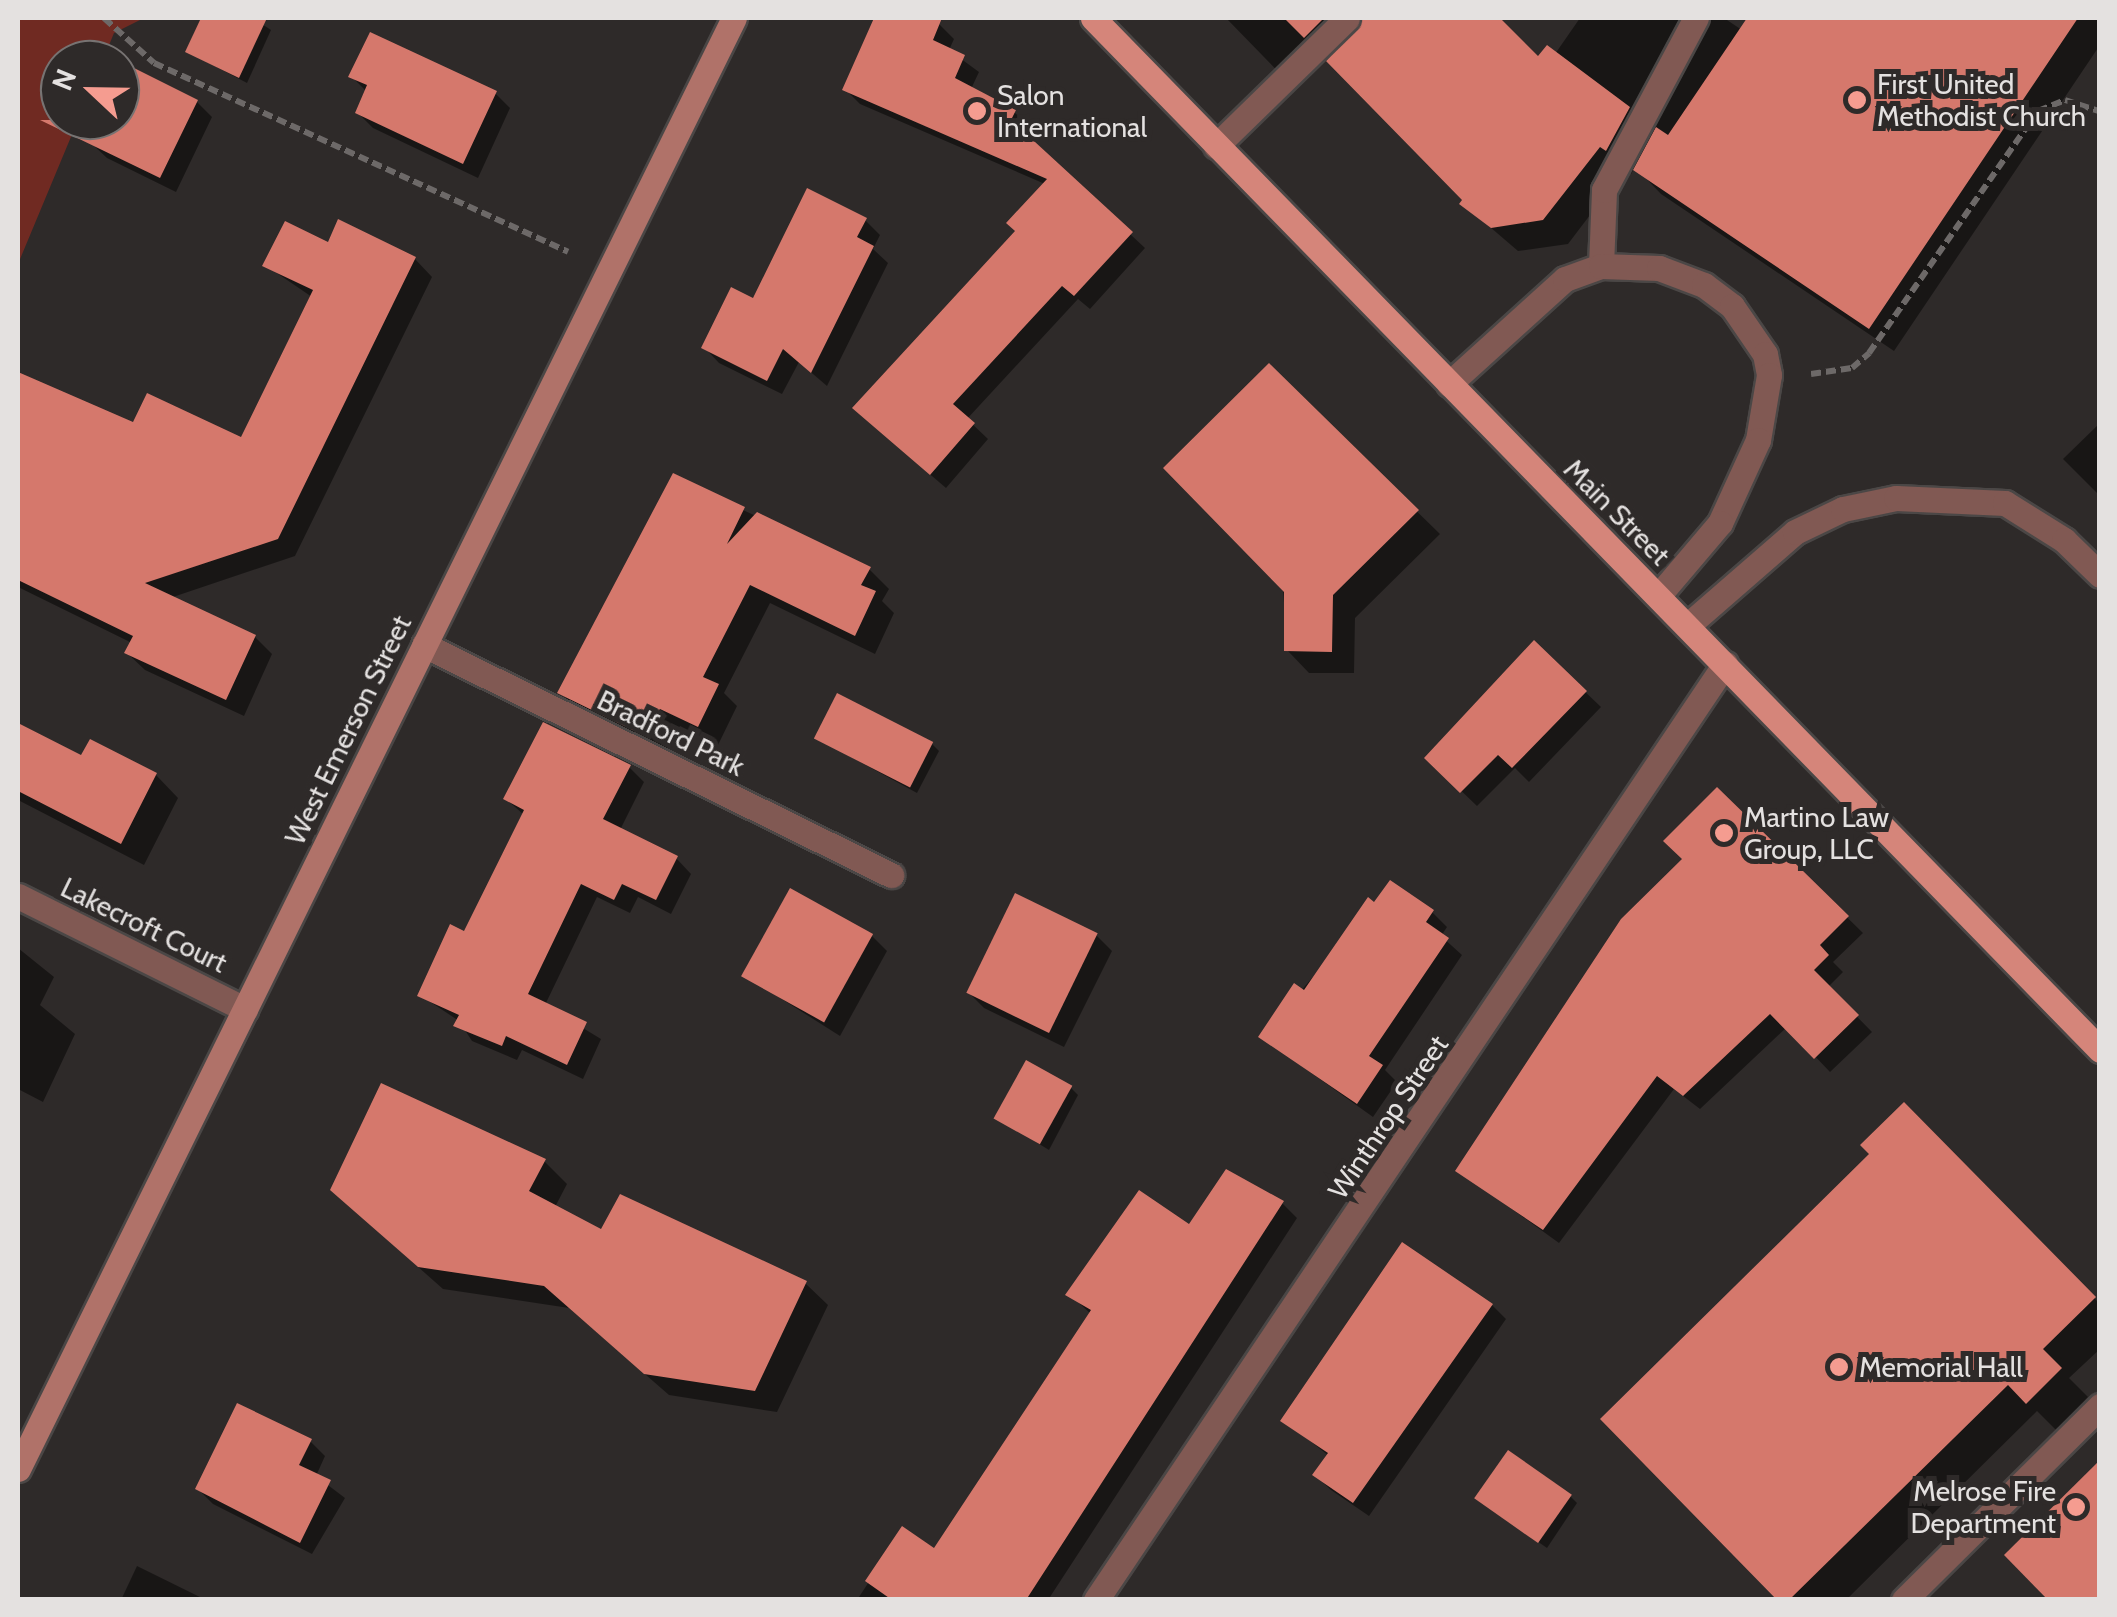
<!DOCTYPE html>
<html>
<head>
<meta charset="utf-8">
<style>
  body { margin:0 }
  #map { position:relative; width:2117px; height:1617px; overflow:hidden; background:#2e2a29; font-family:Cabin,sans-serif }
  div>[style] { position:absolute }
  .green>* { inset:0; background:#702a22 }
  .shadow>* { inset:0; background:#0007 }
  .building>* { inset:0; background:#d5786c; transform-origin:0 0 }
  .path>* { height:6px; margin-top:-3px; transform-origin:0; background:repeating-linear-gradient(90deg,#6d6968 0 10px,transparent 0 15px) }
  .roads { filter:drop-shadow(2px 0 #4b4746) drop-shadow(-2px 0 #4b4746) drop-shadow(0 2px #4b4746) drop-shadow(0 -2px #4b4746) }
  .lane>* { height:25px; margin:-12.5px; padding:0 12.5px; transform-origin:12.5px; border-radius:12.5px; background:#815953 }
  .street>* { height:25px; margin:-12.5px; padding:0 12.5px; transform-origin:12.5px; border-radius:12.5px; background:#815953 }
  .secondary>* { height:25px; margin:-12.5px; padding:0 12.5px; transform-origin:12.5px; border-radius:12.5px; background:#b07269 }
  .primary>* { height:25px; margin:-12.5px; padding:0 12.5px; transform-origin:12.5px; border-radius:12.5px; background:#d5857a }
  .dots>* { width:28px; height:28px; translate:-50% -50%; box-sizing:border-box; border:5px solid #2e2a29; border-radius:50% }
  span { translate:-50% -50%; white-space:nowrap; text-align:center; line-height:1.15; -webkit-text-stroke:10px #2e2a29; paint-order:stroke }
  .poi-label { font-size:28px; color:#e4e1e0 }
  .left { translate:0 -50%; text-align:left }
  .right { translate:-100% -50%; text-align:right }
  .street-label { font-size:28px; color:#e4e1e0 }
  .frame { position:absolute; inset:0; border:20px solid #e4e1e0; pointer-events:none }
  .north { position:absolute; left:40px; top:40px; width:100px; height:100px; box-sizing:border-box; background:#2e2a29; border:2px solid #777372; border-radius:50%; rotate:292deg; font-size:28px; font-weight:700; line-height:40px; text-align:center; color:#e4e1e0 }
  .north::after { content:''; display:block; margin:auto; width:35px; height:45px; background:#f59c90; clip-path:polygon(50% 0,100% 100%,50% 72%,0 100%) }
</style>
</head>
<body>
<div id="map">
  <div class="green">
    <div style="clip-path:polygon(18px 18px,144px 18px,114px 33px,103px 60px,60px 60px,60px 120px,78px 120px,18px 264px)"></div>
  </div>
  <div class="shadow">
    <div style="clip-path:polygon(203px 18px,253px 18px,271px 30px,247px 83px,188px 52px)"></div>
    <div style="clip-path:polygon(877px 18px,939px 24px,954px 39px,949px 50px,979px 72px,971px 89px,1014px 112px,1029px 126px,1025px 136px,1145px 248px,1090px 309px,1078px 299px,967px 419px,988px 439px,946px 488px,870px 423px,1018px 231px,1045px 184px,860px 104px,845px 89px)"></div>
    <div style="clip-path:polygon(1226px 18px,1497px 18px,1539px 60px,1555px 54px,1580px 18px,1724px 18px,1742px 30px,1750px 18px,1773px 29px,1781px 18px,2100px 18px,2100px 45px,1894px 351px,1661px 194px,1635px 167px,1631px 174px,1625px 169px,1568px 244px,1518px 251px,1462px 203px,1465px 199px,1328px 59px,1295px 89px)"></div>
    <div style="clip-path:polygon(351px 76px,495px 93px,510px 108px,478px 178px,373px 128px,358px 113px,367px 92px)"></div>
    <div style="clip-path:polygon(120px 84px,197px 102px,212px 117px,176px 192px,107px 158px,91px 143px,103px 120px,120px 120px)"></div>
    <div style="clip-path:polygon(865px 220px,880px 235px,873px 249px,888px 263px,827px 386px,799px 362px,782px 394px,719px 363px,704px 347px)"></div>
    <div style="clip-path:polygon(329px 245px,415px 259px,432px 277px,295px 556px,170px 598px,255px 637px,272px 654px,244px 716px,145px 670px,127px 653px,132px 643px,18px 587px,18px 374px,134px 425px,242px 441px,312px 297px,265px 265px)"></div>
    <div style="clip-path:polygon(1269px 367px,1440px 534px,1355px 618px,1354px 673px,1309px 673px,1287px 650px)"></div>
    <div style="clip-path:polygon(2100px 423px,2100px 496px,2063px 459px)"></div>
    <div style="clip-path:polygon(743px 510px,869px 569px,889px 589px,882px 601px,894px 613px,875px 654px,770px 603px,724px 693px,737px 706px,718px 745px,680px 726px,665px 754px,580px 712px,560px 692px)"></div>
    <div style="clip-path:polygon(1534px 643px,1601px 707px,1529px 782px,1515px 768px,1477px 806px,1427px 758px)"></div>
    <div style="clip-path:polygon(18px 726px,82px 759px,156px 775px,178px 798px,144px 865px,18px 800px)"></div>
    <div style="clip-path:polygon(816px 738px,932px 744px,939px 751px,917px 793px)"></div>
    <div style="clip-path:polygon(629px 767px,644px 782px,620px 830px,676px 858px,691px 874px,671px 914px,638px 897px,630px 913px,597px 897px,545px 1005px,601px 1039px,583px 1079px,522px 1050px,517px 1060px,472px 1041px,459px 1021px,420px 995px,465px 934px,524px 815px,506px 799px)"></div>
    <div style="clip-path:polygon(1717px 790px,1863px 933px,1833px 962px,1843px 972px,1828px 987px,1872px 1032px,1830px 1072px,1787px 1027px,1700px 1109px,1674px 1089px,1559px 1243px,1458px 1170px,1685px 859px)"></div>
    <div style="clip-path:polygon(1375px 905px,1432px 912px,1447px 927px,1441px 936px,1462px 955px,1385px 1070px,1397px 1082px,1373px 1117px,1261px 1037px)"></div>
    <div style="clip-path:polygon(1096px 935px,1112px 951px,1064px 1047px,984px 1008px,969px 993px)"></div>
    <div style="clip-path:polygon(872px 936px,887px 951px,840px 1036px,744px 975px)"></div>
    <div style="clip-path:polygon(18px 948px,54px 977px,40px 1005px,75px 1034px,43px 1102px,18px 1089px)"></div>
    <div style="clip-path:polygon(1071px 1088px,1078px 1095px,1049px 1150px,997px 1118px)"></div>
    <div style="clip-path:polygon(1904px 1106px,2100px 1304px,2100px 1349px,2069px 1378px,2088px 1397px,2056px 1430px,2037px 1411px,1846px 1600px,1780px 1600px,1872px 1154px)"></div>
    <div style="clip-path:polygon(544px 1161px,567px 1184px,555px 1207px,602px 1232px,805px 1283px,828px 1305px,777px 1412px,669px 1395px,569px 1308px,443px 1289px,356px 1212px)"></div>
    <div style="clip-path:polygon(1282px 1203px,1297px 1218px,1048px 1600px,857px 1600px,903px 1530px,935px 1551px,1091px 1314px,1069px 1294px,1190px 1228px)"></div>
    <div style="clip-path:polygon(1491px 1304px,1506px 1319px,1369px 1516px,1331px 1490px,1315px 1475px,1329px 1456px,1284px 1420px)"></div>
    <div style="clip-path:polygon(310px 1441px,325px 1456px,316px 1476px,345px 1498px,312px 1554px,213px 1504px,198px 1489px)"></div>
    <div style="clip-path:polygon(1570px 1496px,1577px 1503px,1547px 1548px,1485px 1505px)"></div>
    <div style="clip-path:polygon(137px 1566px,206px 1600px,121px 1600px)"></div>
  </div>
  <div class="building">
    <div style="clip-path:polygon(201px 18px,267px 18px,239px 78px,185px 52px)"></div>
    <div style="clip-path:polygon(874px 18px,942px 18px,933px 40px,965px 55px,955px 78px,1016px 110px,1011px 120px,1133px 232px,1074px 296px,1062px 286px,953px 404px,975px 423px,930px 475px,852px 408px,1015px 231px,1006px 223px,1047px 179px,842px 90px)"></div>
    <div style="clip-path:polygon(1284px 18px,1324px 18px,1304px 38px)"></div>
    <div style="clip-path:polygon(1363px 18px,1500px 18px,1538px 56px,1547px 45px,1630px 107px,1606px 151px,1600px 147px,1543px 220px,1491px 228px,1459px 204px,1462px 200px,1326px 61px)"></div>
    <div style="clip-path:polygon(1747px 18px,2078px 18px,1869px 329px,1633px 170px,1656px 127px,1668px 135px)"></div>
    <div style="clip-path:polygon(370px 32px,497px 91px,463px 164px,355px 113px,367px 85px,348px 77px)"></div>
    <div style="clip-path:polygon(120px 61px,198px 100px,160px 178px,40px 120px,120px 120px)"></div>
    <div style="clip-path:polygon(807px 188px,867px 218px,857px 237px,874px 246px,811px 373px,783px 349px,767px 381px,701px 348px,731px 287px,753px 298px)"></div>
    <div style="clip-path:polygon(338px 219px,416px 257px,278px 539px,145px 583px,256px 635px,226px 700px,124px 653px,133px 636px,18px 580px,18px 372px,133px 422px,147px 393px,241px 437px,313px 290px,262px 266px,285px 221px,328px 242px)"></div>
    <div style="clip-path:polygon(1269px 363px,1419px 510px,1333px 595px,1332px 652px,1284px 651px,1284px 592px,1163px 468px)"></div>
    <div style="clip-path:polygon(673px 473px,745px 507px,727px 544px,757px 512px,871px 567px,861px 585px,876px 591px,855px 636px,750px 585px,703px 677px,719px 684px,698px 727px,660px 709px,645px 736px,557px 693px)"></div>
    <div style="clip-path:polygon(1534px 640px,1587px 691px,1512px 768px,1498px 755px,1460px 793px,1424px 758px)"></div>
    <div style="left:837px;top:693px;width:108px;height:51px;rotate:27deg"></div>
    <div style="clip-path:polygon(543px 722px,631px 765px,603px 819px,678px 856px,656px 900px,622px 884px,614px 900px,581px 884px,528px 994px,587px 1022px,567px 1065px,506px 1036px,502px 1046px,453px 1026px,459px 1015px,417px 996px,450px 924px,464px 931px,524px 810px,503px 799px)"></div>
    <div style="clip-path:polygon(18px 723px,81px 755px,90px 739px,157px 773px,121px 844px,18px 791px)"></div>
    <div style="clip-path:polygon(1717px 787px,1849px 916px,1820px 945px,1829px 955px,1814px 970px,1859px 1015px,1814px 1059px,1770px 1014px,1683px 1096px,1657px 1076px,1543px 1230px,1455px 1171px,1621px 919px,1682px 859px,1663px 841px)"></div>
    <div style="clip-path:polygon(1390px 880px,1434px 910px,1426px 922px,1449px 938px,1369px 1056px,1383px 1065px,1357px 1104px,1258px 1037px,1294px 983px,1304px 990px,1368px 897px,1374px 902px)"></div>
    <div style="left:790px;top:888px;width:95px;height:101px;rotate:29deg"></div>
    <div style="left:1015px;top:893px;width:92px;height:111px;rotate:26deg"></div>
    <div style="left:1026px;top:1060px;width:53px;height:67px;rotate:29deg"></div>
    <div style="clip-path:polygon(381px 1083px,546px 1159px,529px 1191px,601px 1229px,620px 1194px,807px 1281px,755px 1391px,644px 1374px,544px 1286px,418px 1267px,330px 1190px)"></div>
    <div style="clip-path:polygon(1904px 1102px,2096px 1297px,2043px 1349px,2062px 1368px,2026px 1404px,2008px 1385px,1789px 1600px,1777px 1600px,1600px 1419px,1869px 1154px,1860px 1145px)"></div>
    <div style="clip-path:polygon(1226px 1169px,1284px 1201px,1026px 1600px,892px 1600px,865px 1581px,902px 1526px,934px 1548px,1091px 1310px,1065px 1295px,1139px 1190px,1189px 1224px)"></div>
    <div style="clip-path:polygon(1402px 1242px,1493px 1304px,1353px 1503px,1312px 1475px,1328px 1453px,1280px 1421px)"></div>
    <div style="clip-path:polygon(237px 1403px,312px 1439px,299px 1465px,331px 1480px,300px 1543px,195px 1489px)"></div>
    <div style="left:1508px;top:1450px;width:78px;height:59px;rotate:35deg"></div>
    <div style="clip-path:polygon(2100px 1460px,2100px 1600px,2048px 1600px,2004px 1555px)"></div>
  </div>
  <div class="path">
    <div style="left:104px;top:18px;width:67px;rotate:42deg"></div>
    <div style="left:154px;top:63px;width:455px;rotate:24.5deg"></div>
    <div style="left:1811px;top:374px;width:41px;rotate:-8.3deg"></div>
    <div style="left:1852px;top:368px;width:23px;rotate:-41deg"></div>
    <div style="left:1869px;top:353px;width:295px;rotate:-55.1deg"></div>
    <div style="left:2038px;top:111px;width:29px;rotate:-22deg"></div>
    <div style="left:2065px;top:100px;width:35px;rotate:18deg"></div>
  </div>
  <div class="roads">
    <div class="lane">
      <div style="left:1216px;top:146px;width:183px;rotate:-44.3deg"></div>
      <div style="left:1601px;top:266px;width:76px;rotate:-87.7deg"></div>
      <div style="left:1604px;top:190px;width:195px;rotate:-61.9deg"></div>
      <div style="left:1449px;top:384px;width:156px;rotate:-42.2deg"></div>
      <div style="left:1565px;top:279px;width:38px;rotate:-20deg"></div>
      <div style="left:1601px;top:266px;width:58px;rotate:2deg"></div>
      <div style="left:1659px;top:268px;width:48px;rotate:20.7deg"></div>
      <div style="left:1704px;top:285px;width:35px;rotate:37deg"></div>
      <div style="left:1732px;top:306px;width:58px;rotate:55.5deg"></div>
      <div style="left:1765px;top:354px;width:21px;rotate:79deg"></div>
      <div style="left:1769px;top:375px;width:66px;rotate:99.6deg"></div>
      <div style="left:1758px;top:440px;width:91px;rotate:114.6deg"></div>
      <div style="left:1720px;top:523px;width:96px;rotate:130.3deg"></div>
      <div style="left:1687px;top:626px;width:143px;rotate:-41deg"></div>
      <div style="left:1795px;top:532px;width:53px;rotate:-25.6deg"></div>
      <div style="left:1843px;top:509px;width:54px;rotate:-11.7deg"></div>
      <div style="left:1896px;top:498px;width:109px;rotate:2.6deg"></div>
      <div style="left:2005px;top:503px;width:70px;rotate:32.1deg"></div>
      <div style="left:2064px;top:540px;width:50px;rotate:44.2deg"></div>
    </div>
    <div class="street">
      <div style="left:424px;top:645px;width:521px;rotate:26.22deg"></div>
      <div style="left:18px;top:896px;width:254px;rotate:26.5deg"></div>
      <div style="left:1096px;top:1600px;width:1128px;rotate:-56.1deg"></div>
      <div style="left:1904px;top:1600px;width:276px;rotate:-44.7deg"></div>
    </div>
    <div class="secondary">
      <div style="left:18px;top:1469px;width:1618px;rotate:-63.74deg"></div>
    </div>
    <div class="primary">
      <div style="left:1093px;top:18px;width:1442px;rotate:45.7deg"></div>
    </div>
  </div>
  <div class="dots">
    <div style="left:1857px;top:100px;background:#f59c90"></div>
    <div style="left:977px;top:111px;background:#f59c90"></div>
    <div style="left:1724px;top:833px;background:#f59c90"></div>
    <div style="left:1839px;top:1367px;background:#f59c90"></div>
    <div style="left:2076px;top:1507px;background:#f59c90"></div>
  </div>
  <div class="poi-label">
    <span class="left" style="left:1877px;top:100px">First United<br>Methodist Church</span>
    <span class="left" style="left:997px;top:111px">Salon<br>International</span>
    <span class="left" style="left:1744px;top:833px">Martino Law<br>Group, LLC</span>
    <span class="left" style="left:1859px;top:1367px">Memorial Hall</span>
    <span class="right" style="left:2056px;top:1507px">Melrose Fire<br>Department</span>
  </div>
  <div class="street-label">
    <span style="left:1617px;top:512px;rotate:45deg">Main Street</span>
    <span style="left:348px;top:730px;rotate:-64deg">West Emerson Street</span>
    <span style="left:671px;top:733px;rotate:26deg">Bradford Park</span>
    <span style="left:144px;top:925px;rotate:26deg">Lakecroft Court</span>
    <span style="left:1388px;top:1117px;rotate:-56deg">Winthrop Street</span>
  </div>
  <div class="frame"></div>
  <div class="north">N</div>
</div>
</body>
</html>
